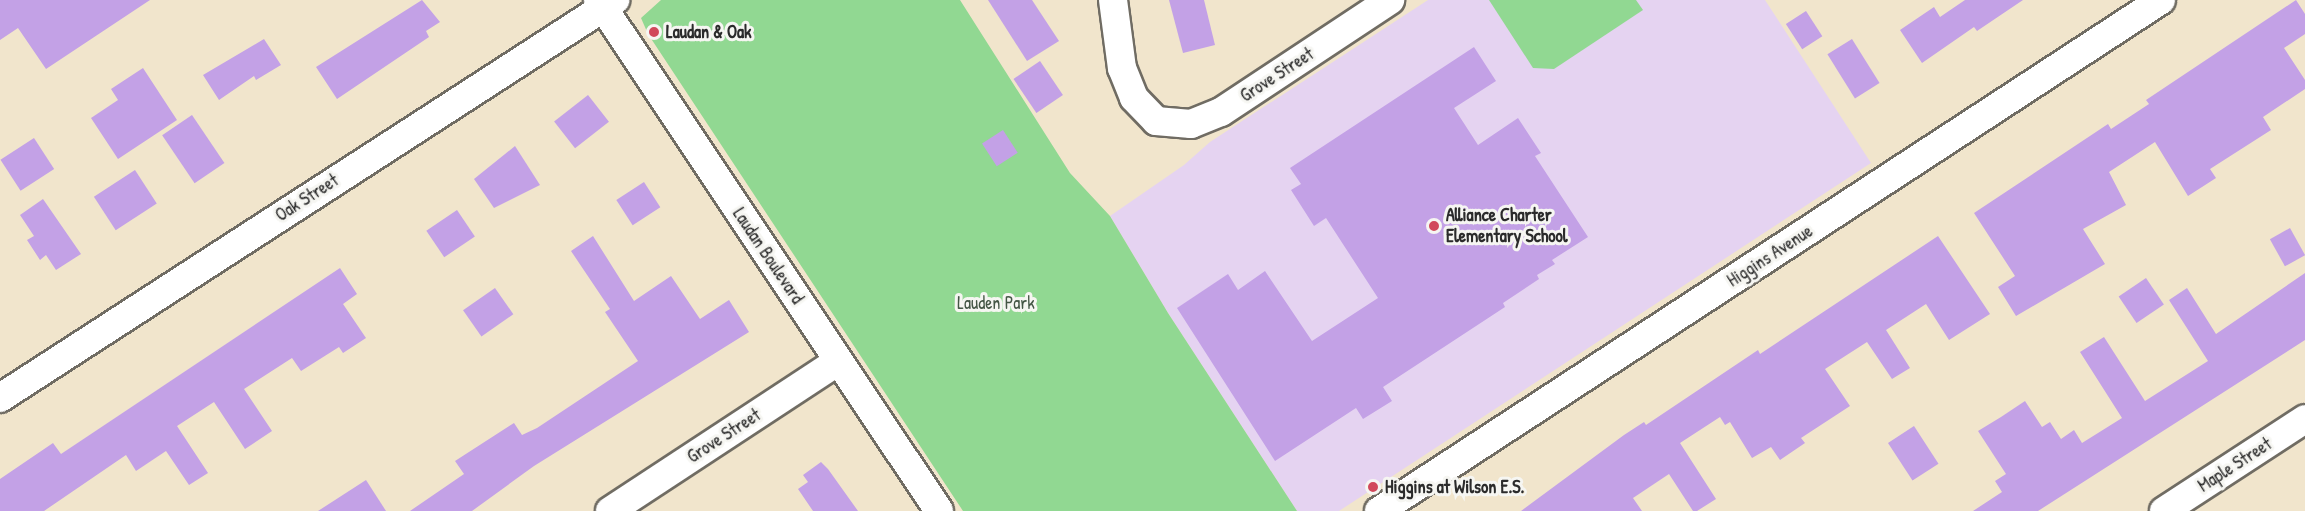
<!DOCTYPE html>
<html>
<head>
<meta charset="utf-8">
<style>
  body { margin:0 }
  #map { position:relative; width:2305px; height:511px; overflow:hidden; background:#f1e5cc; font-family:"Patrick Hand",sans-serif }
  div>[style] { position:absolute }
  .built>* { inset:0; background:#e5d3f1 }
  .green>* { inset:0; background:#91d892 }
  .building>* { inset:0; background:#c3a1e6; transform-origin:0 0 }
  .roads { filter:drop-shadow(2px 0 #706c63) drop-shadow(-2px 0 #706c63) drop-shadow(0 2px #706c63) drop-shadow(0 -2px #706c63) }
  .minor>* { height:28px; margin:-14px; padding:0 14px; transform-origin:14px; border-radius:14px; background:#fff }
  .dots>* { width:16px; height:16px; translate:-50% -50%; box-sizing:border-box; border:3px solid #f6f6f2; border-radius:50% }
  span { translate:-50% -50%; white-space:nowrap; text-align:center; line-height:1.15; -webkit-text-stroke:6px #f6f6f2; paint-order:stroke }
  .poi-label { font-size:18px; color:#2b2b2b; font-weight:700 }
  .left { translate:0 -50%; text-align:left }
  .street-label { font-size:18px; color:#2b2b2b }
  .park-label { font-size:18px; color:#445645 }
</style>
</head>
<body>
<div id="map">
  <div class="built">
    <div style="clip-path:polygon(1428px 0,1765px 0,1871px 163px,1339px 511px,1297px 511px,1168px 313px,1110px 216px,1184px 165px,1210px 142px)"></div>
  </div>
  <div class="green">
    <div style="clip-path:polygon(661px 0,960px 0,1070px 173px,1110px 216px,1168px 313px,1297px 511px,963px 511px,648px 34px,641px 18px)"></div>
    <div style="clip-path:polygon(1489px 0,1636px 0,1643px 10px,1554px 69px,1533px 68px)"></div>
  </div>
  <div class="building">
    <div style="clip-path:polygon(0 0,150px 0,46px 69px,18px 28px,0 40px)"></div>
    <div style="clip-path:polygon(422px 0,440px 22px,426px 31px,429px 37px,337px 99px,316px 67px)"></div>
    <div style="clip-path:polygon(988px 0,1032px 0,1059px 41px,1027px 61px)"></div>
    <div style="clip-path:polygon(1169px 0,1204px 0,1215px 45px,1183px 53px)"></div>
    <div style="clip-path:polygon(1965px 0,2023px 0,1977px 31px,1974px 27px,1922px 63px,1900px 30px,1934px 7px,1940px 17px)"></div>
    <div style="clip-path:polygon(2296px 0,2305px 14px,2305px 34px,2284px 48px,2305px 80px,2305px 89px,2263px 117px,2271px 130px,2210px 169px,2216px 178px,2188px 196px,2155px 142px,2109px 172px,2126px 205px,2083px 229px,2105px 264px,2016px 316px,1998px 287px,2015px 276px,1974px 213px,2108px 124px,2111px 129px,2149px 104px,2146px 100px)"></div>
    <div style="left:1806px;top:11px;width:30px;height:24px;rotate:57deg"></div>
    <div style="clip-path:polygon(264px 39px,281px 65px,256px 80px,254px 76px,219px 100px,203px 75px)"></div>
    <div style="left:1852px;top:39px;width:52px;height:29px;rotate:58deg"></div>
    <div style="clip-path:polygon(1474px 47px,1496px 81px,1454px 108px,1478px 145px,1518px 118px,1541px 153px,1535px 156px,1588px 237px,1552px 260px,1555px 264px,1537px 275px,1539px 279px,1503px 303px,1505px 307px,1383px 387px,1392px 401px,1363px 419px,1356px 408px,1275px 461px,1177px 308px,1228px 274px,1238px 290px,1265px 271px,1312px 341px,1378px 298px,1326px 218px,1314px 226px,1291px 190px,1301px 184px,1290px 168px)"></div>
    <div style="left:1040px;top:61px;width:41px;height:32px;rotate:56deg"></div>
    <div style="clip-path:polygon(143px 68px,177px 120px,118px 159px,91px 118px,118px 100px,111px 89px)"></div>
    <div style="left:588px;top:95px;width:34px;height:43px;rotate:52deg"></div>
    <div style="left:192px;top:115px;width:58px;height:36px;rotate:56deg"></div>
    <div style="left:1003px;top:130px;width:27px;height:25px;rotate:57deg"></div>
    <div style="left:34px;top:138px;width:37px;height:40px;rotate:57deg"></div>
    <div style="clip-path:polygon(515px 146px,540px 185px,494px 208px,474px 179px)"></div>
    <div style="left:135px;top:170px;width:40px;height:49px;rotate:57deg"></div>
    <div style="left:644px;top:182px;width:30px;height:33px;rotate:57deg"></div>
    <div style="clip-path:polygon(43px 199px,81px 254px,56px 270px,46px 255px,40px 260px,27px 240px,34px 236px,20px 215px)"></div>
    <div style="left:457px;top:210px;width:32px;height:37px;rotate:56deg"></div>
    <div style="left:2290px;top:228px;width:31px;height:23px;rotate:61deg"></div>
    <div style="clip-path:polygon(593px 236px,634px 301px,671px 276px,700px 319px,729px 300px,749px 332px,534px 466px,472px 511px,410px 511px,464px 474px,455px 461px,514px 423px,522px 435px,537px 428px,638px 361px,605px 312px,610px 309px,571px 251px)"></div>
    <div style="clip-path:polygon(1938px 236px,1990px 314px,1949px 340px,1926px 304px,1886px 330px,1910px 368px,1892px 379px,1867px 342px,1825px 369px,1850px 406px,1801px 438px,1805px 443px,1780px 460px,1771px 447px,1752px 458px,1730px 422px,1725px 425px,1720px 417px,1680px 443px,1716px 499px,1697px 511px,1693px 511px,1669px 474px,1633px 498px,1642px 511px,1521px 511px,1624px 435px,1644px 422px,1646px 425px,1758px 350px,1760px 354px)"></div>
    <div style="clip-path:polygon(340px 268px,357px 294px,343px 304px,366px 338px,343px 353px,339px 347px,301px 371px,292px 358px,244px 389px,272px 431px,245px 449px,214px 402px,177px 426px,208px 473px,189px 485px,166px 451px,136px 471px,126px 455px,44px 511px,0 511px,0 479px,53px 443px,61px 454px)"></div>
    <div style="clip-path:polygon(2305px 273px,2305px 340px,2038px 511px,1973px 511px,2002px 492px,1995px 481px,2006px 474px,1978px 431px,2001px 417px,2025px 401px,2042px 427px,2050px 422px,2061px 439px,2074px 430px,2082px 443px,2122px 418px,2080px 352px,2104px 337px,2145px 401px,2208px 361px,2169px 300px,2187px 288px,2216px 334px)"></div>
    <div style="left:2146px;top:278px;width:32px;height:33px;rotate:56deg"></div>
    <div style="left:495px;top:288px;width:32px;height:39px;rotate:55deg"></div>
    <div style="left:1914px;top:426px;width:45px;height:31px;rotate:57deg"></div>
    <div style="clip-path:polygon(821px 462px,828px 469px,858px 511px,813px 511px,798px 489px,808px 482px,803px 475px)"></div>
    <div style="clip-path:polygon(366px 480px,386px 511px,318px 511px)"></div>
  </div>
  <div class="roads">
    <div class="minor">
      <div style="left:598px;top:0;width:614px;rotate:56.28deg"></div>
      <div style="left:1113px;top:0;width:69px;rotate:82.5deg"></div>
      <div style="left:1122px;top:68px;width:32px;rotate:68deg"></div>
      <div style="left:1134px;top:98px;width:32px;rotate:46deg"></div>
      <div style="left:1156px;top:121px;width:35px;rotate:5deg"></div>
      <div style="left:1191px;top:124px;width:32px;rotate:-22deg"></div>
      <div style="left:1221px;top:112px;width:203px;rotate:-33.5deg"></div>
      <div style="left:0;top:398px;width:733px;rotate:-32.91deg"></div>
      <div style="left:610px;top:511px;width:273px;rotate:-33.3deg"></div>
      <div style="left:1379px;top:511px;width:934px;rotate:-33.16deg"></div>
      <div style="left:2164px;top:511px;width:168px;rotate:-33.1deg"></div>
    </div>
  </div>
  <div class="dots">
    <div style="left:654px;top:32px;background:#d1495b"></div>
    <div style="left:1434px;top:226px;background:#d1495b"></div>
    <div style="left:1373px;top:487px;background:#d1495b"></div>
  </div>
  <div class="poi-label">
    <span class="left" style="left:666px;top:32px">Laudan &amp; Oak</span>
    <span class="left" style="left:1446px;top:226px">Alliance Charter<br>Elementary School</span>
    <span class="left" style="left:1385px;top:487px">Higgins at Wilson E.S.</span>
  </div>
  <div class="street-label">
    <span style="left:1277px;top:75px;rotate:-33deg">Grove Street</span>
    <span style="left:307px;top:198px;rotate:-33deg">Oak Street</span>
    <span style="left:768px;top:256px;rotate:56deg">Laudan Boulevard</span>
    <span style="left:1770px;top:256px;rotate:-33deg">Higgins Avenue</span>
    <span style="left:724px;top:436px;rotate:-33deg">Grove Street</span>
    <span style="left:2235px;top:465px;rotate:-33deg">Maple Street</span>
  </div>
  <div class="park-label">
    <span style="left:996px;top:303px">Lauden Park</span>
  </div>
</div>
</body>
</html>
